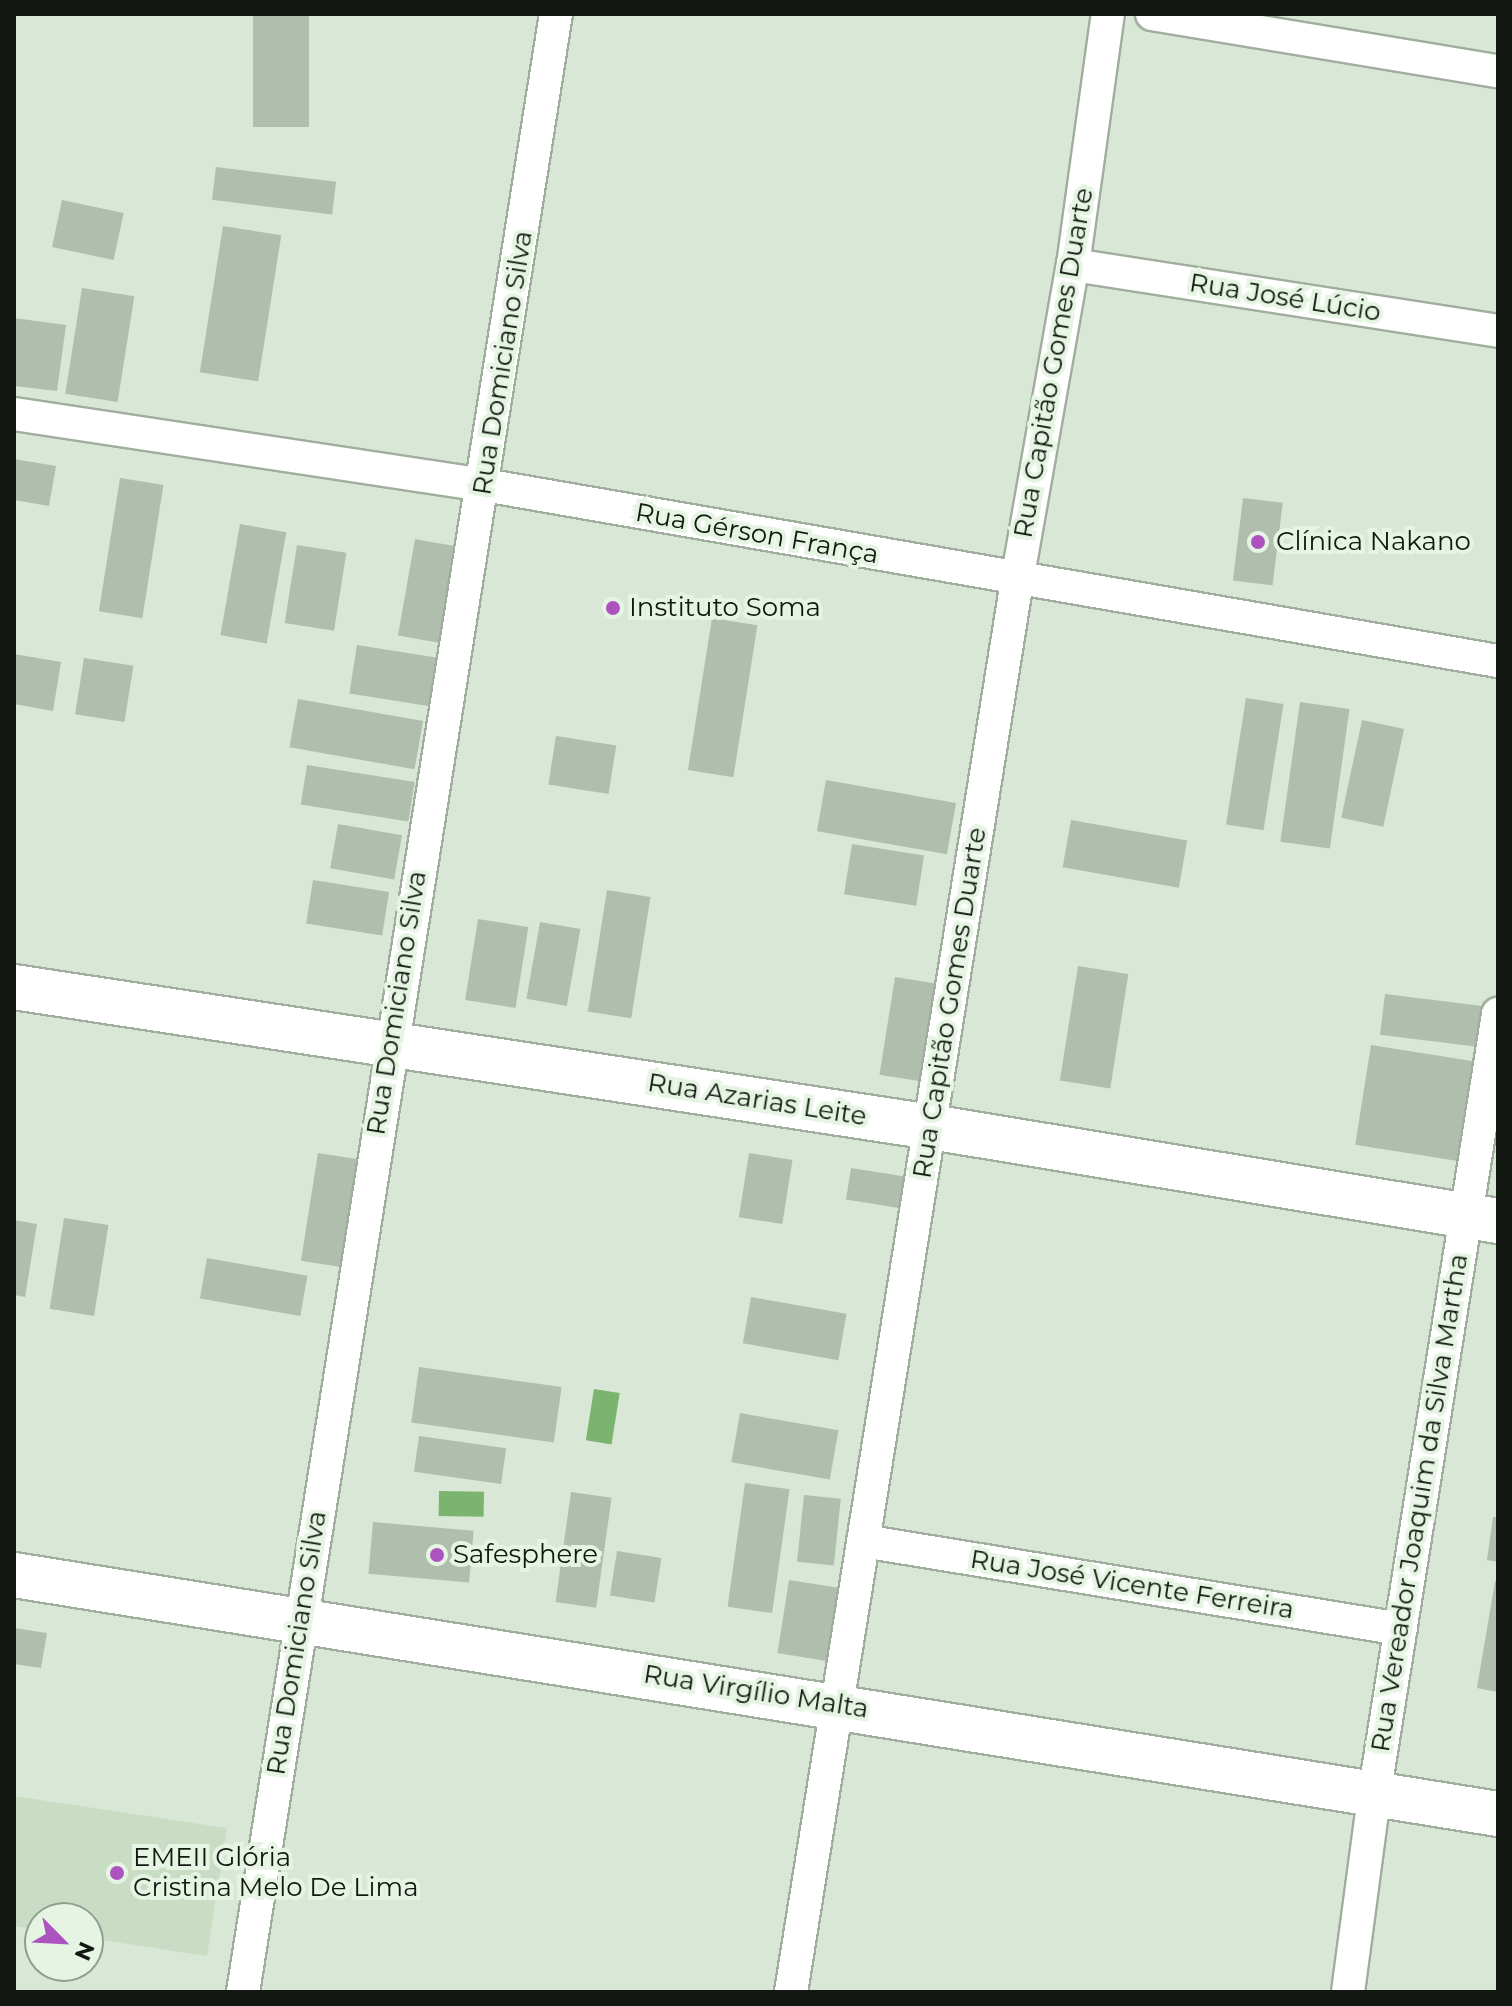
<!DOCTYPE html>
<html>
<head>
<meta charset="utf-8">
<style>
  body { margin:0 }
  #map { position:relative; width:1512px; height:2006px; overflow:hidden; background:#d9e8d6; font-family:Montserrat,sans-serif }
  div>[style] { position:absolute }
  .built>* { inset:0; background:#c9ddc5 }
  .water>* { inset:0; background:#7ab46e; transform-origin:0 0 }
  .building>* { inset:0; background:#b0bead; transform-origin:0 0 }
  .roads { filter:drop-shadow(2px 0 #a0ae9d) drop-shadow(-2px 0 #a0ae9d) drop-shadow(0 2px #a0ae9d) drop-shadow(0 -2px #a0ae9d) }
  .street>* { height:32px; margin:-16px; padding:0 16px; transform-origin:16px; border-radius:16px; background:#fff }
  .secondary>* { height:44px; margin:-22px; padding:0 22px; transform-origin:22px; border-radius:22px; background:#fff }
  .dots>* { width:22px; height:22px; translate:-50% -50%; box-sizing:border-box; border:4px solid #e6f5e3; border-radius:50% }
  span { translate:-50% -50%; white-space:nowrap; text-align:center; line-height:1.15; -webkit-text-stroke:8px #e6f5e3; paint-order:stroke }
  .street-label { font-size:26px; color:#121811 }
  .poi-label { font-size:26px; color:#121811 }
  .left { translate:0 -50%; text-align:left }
  .frame { position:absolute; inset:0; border:16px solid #121811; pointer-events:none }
  .north { position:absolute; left:24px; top:1902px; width:80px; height:80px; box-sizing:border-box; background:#e6f5e3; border:2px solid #919d8f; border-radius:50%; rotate:114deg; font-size:22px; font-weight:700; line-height:32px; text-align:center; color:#121811 }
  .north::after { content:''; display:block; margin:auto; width:28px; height:36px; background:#ad53bf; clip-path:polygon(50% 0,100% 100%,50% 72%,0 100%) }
</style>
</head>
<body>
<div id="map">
  <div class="built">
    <div style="clip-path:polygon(14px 1796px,227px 1828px,207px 1956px,88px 1938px,88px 1918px,40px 1918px,40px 1930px,14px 1926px)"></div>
  </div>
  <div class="water">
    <div style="left:594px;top:1389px;width:26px;height:52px;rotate:9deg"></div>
    <div style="left:439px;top:1491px;width:45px;height:25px;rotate:1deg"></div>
  </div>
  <div class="building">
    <div style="left:253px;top:14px;width:56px;height:113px"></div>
    <div style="left:216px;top:167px;width:121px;height:33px;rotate:7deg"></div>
    <div style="left:62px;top:200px;width:63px;height:48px;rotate:12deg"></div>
    <div style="left:223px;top:226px;width:59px;height:148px;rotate:9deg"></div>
    <div style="left:82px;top:288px;width:53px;height:107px;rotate:9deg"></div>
    <div style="clip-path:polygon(14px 318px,66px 325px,57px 391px,14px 386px)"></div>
    <div style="clip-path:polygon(14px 459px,56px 466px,49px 506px,14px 500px)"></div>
    <div style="left:120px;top:478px;width:44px;height:135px;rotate:9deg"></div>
    <div style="left:1243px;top:498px;width:40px;height:83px;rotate:7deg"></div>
    <div style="left:240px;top:524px;width:47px;height:113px;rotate:10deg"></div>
    <div style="left:415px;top:539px;width:47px;height:98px;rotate:10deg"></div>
    <div style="left:297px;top:545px;width:50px;height:79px;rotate:9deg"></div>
    <div style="left:712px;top:618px;width:46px;height:154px;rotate:9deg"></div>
    <div style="left:357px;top:645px;width:80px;height:49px;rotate:9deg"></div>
    <div style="clip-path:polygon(14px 654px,61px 662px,53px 711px,14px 704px)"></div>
    <div style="left:84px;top:658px;width:50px;height:57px;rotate:9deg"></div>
    <div style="left:1246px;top:698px;width:38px;height:128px;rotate:9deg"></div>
    <div style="left:298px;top:699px;width:127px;height:49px;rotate:10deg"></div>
    <div style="left:1300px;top:702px;width:50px;height:141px;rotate:8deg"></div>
    <div style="left:1362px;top:720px;width:43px;height:100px;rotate:12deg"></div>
    <div style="left:556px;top:736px;width:61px;height:49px;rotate:9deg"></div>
    <div style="left:307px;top:765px;width:109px;height:40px;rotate:9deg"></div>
    <div style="left:826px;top:780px;width:132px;height:52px;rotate:10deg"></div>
    <div style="left:1071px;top:820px;width:118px;height:48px;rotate:10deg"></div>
    <div style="left:338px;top:824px;width:65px;height:45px;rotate:10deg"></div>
    <div style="left:852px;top:844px;width:73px;height:51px;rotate:9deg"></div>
    <div style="left:313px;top:880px;width:77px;height:44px;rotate:9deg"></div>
    <div style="left:607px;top:890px;width:44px;height:123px;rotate:9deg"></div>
    <div style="left:478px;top:919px;width:51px;height:82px;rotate:9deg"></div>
    <div style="left:540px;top:922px;width:41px;height:78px;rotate:10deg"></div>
    <div style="left:1078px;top:966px;width:51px;height:116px;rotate:9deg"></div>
    <div style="left:895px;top:977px;width:49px;height:99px;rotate:9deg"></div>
    <div style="left:1385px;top:994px;width:100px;height:41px;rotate:7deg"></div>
    <div style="left:1371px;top:1045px;width:115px;height:101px;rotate:9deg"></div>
    <div style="left:318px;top:1153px;width:50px;height:109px;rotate:9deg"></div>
    <div style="left:749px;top:1153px;width:44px;height:65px;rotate:9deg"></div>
    <div style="left:851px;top:1168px;width:61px;height:32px;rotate:9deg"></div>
    <div style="left:64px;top:1218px;width:45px;height:92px;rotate:9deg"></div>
    <div style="clip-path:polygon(14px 1220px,37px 1224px,25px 1297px,14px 1295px)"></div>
    <div style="left:207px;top:1258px;width:102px;height:41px;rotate:10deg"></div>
    <div style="left:751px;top:1297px;width:97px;height:47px;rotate:10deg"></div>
    <div style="left:419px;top:1367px;width:144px;height:56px;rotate:8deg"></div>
    <div style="left:740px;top:1413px;width:100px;height:50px;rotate:10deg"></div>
    <div style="left:419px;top:1436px;width:88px;height:36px;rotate:8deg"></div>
    <div style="left:745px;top:1483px;width:45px;height:125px;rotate:8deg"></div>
    <div style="left:571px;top:1492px;width:41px;height:111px;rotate:8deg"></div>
    <div style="left:804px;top:1495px;width:37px;height:67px;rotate:6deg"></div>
    <div style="clip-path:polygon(1493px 1517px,1498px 1517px,1498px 1562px,1487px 1560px)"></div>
    <div style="left:373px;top:1522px;width:101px;height:52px;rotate:5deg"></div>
    <div style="left:617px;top:1551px;width:45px;height:45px;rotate:9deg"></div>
    <div style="left:789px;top:1580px;width:53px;height:74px;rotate:9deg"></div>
    <div style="clip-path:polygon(1495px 1581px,1498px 1581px,1498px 1692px,1477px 1688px)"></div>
    <div style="clip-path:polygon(14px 1628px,47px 1633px,41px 1668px,14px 1664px)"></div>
  </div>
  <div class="roads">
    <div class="street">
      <div style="left:1152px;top:14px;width:351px;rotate:9.4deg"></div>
      <div style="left:1073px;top:265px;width:430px;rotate:8.8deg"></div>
      <div style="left:14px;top:414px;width:475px;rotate:8.6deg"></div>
      <div style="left:484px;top:485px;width:1029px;rotate:9.85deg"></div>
      <div style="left:863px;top:1541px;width:545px;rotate:9.29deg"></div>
      <div style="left:243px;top:1992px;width:2003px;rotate:-81.01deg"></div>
      <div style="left:791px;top:1992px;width:1429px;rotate:-80.9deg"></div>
      <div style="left:1017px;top:581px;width:321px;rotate:-80deg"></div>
      <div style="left:1073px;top:265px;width:253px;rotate:-82.1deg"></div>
      <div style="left:1348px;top:1992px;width:198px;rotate:-82.4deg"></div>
      <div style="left:1374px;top:1796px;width:792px;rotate:-80.99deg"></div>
    </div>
    <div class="secondary">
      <div style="left:14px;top:987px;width:928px;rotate:8.68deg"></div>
      <div style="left:931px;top:1127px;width:575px;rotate:9.41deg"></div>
      <div style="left:14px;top:1575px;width:1503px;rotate:9.15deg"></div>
    </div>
  </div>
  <div class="dots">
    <div style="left:1258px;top:542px;background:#ad53bf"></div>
    <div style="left:613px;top:608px;background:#ad53bf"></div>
    <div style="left:437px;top:1555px;background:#ad53bf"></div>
    <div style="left:117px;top:1873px;background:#ad53bf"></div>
  </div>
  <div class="street-label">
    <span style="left:1285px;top:298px;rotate:9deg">Rua José Lúcio</span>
    <span style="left:503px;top:363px;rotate:-81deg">Rua Domiciano Silva</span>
    <span style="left:1054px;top:363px;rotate:-80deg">Rua Capitão Gomes Duarte</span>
    <span style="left:757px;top:534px;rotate:10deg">Rua Gérson França</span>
    <span style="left:397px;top:1003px;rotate:-81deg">Rua Domiciano Silva</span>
    <span style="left:950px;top:1003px;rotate:-81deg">Rua Capitão Gomes Duarte</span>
    <span style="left:757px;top:1100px;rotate:9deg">Rua Azarias Leite</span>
    <span style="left:1420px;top:1503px;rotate:-81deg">Rua Vereador Joaquim da Silva Martha</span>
    <span style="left:1132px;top:1585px;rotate:9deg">Rua José Vicente Ferreira</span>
    <span style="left:297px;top:1643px;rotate:-81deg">Rua Domiciano Silva</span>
    <span style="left:756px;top:1692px;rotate:9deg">Rua Virgílio Malta</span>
  </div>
  <div class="poi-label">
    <span class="left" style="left:1276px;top:542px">Clínica Nakano</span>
    <span class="left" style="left:629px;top:608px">Instituto Soma</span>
    <span class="left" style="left:453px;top:1555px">Safesphere</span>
    <span class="left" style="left:133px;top:1873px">EMEII Glória<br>Cristina Melo De Lima</span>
  </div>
  <div class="frame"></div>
  <div class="north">N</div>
</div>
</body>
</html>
